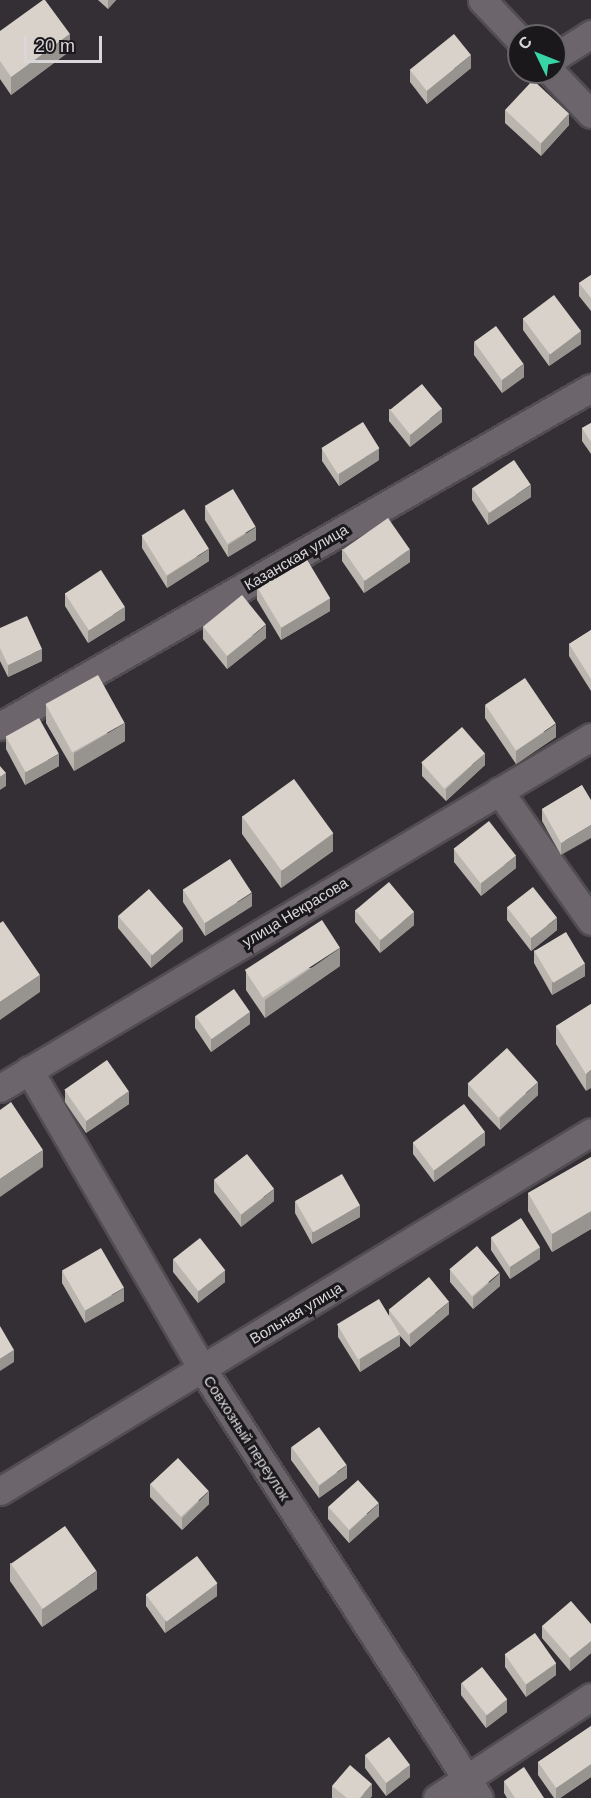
<!DOCTYPE html>
<html>
<head>
<meta charset="utf-8">
<style>
  body { margin:0 }
  #map { position:relative; width:591px; height:1798px; overflow:hidden; background:#342f34; font-family:Helvetica,sans-serif }
  div>[style] { position:absolute }
  .roads { filter:drop-shadow(2px 0 #514d51) drop-shadow(-2px 0 #514d51) drop-shadow(0 2px #514d51) drop-shadow(0 -2px #514d51) }
  .street>* { height:27px; margin:-13.5px; padding:0 13.5px; transform-origin:13.5px; border-radius:13.5px; background:#6c666c }
  .wall>* { inset:0; background:#bab5af }
  .shaded-wall>* { inset:0; background:#97938e }
  .building>* { inset:0; background:#d8d2cb; transform-origin:0 0 }
  span { translate:-50% -50%; white-space:nowrap; text-align:center; line-height:1.15; -webkit-text-stroke:6px #1a181b; paint-order:stroke }
  .street-label { font-size:15px; color:#dad7da }
  .north { position:absolute; left:507px; top:24px; width:60px; height:60px; box-sizing:border-box; background:#1a181b; border:2px solid #676467; border-radius:50%; rotate:313deg; font-size:16px; font-weight:700; line-height:24px; text-align:center; color:#dad7da }
  .north::after { content:''; display:block; margin:auto; width:21px; height:27px; background:#38d4a6; clip-path:polygon(50% 0,100% 100%,50% 72%,0 100%) }
  .scale { position:absolute; left:24px; top:36px; width:78px; height:27px; box-sizing:border-box; border:3px solid #dad7da; border-top:0; padding-left:8px; font-size:18px; line-height:21px; white-space:nowrap; color:#dad7da; -webkit-text-stroke:4px #1a181b; paint-order:stroke }
</style>
</head>
<body>
<div id="map">
  <div class="roads">
    <div class="street">
      <div style="left:482px;top:0;width:54px;rotate:46.5deg"></div>
      <div style="left:555px;top:57px;width:43px;rotate:-32.6deg"></div>
      <div style="left:551px;top:72px;width:58px;rotate:46.4deg"></div>
      <div style="left:0;top:726px;width:681px;rotate:-29.77deg"></div>
      <div style="left:499px;top:791px;width:159px;rotate:54.7deg"></div>
      <div style="left:29px;top:1070px;width:347px;rotate:59.9deg"></div>
      <div style="left:203px;top:1370px;width:509px;rotate:57.18deg"></div>
      <div style="left:0;top:1088px;width:687px;rotate:-30.71deg"></div>
      <div style="left:0;top:1491px;width:691px;rotate:-31.28deg"></div>
      <div style="left:437px;top:1798px;width:184px;rotate:-33.3deg"></div>
    </div>
  </div>
  <div class="wall">
    <div style="clip-path:polygon(98px 0,116px 0,108px 9px)"></div>
    <div style="clip-path:polygon(0 31px,70px 51px,11px 95px,0 79px)"></div>
    <div style="clip-path:polygon(471px 68px,427px 104px,410px 82px,410px 70px)"></div>
    <div style="clip-path:polygon(505px 110px,569px 125px,541px 156px,505px 123px)"></div>
    <div style="clip-path:polygon(591px 275px,591px 311px,579px 296px,579px 283px)"></div>
    <div style="clip-path:polygon(523px 318px,581px 344px,549px 366px,523px 330px)"></div>
    <div style="clip-path:polygon(474px 342px,524px 377px,502px 393px,474px 355px)"></div>
    <div style="clip-path:polygon(389px 409px,442px 422px,410px 447px,389px 421px)"></div>
    <div style="clip-path:polygon(591px 423px,591px 454px,582px 441px,582px 428px)"></div>
    <div style="clip-path:polygon(322px 448px,379px 460px,339px 486px,322px 461px)"></div>
    <div style="clip-path:polygon(472px 488px,531px 497px,488px 525px,472px 500px)"></div>
    <div style="clip-path:polygon(205px 507px,256px 540px,228px 557px,205px 520px)"></div>
    <div style="clip-path:polygon(142px 536px,209px 561px,167px 588px,142px 548px)"></div>
    <div style="clip-path:polygon(342px 549px,410px 562px,364px 593px,342px 561px)"></div>
    <div style="clip-path:polygon(257px 588px,330px 611px,281px 640px,257px 600px)"></div>
    <div style="clip-path:polygon(65px 593px,125px 620px,88px 643px,65px 606px)"></div>
    <div style="clip-path:polygon(203px 626px,266px 638px,227px 669px,203px 639px)"></div>
    <div style="clip-path:polygon(0 628px,42px 661px,8px 677px,0 661px)"></div>
    <div style="clip-path:polygon(591px 630px,591px 691px,569px 656px,569px 644px)"></div>
    <div style="clip-path:polygon(46px 705px,125px 741px,74px 771px,46px 723px)"></div>
    <div style="clip-path:polygon(485px 705px,556px 737px,516px 764px,485px 718px)"></div>
    <div style="clip-path:polygon(6px 736px,59px 766px,25px 785px,6px 749px)"></div>
    <div style="clip-path:polygon(422px 763px,485px 765px,446px 801px,422px 776px)"></div>
    <div style="clip-path:polygon(582px 785px,561px 855px,542px 821px,542px 809px)"></div>
    <div style="clip-path:polygon(242px 816px,333px 851px,281px 888px,242px 834px)"></div>
    <div style="clip-path:polygon(454px 849px,516px 868px,481px 896px,454px 862px)"></div>
    <div style="clip-path:polygon(183px 889px,252px 906px,205px 936px,183px 902px)"></div>
    <div style="clip-path:polygon(507px 907px,557px 930px,531px 951px,507px 920px)"></div>
    <div style="clip-path:polygon(355px 910px,414px 925px,380px 953px,355px 922px)"></div>
    <div style="clip-path:polygon(118px 916px,183px 941px,151px 968px,118px 928px)"></div>
    <div style="clip-path:polygon(534px 950px,585px 976px,552px 995px,534px 963px)"></div>
    <div style="clip-path:polygon(340px 966px,265px 1018px,246px 990px,246px 972px)"></div>
    <div style="clip-path:polygon(591px 1004px,586px 1091px,556px 1044px,556px 1026px)"></div>
    <div style="clip-path:polygon(195px 1016px,250px 1024px,211px 1052px,195px 1028px)"></div>
    <div style="clip-path:polygon(468px 1084px,538px 1095px,500px 1130px,468px 1096px)"></div>
    <div style="clip-path:polygon(65px 1090px,129px 1104px,86px 1133px,65px 1102px)"></div>
    <div style="clip-path:polygon(413px 1142px,485px 1145px,434px 1182px,413px 1154px)"></div>
    <div style="clip-path:polygon(591px 1157px,591px 1229px,552px 1252px,528px 1211px,528px 1193px)"></div>
    <div style="clip-path:polygon(214px 1180px,274px 1201px,241px 1227px,214px 1192px)"></div>
    <div style="clip-path:polygon(295px 1201px,360px 1217px,312px 1244px,295px 1213px)"></div>
    <div style="clip-path:polygon(491px 1238px,540px 1259px,510px 1279px,491px 1250px)"></div>
    <div style="clip-path:polygon(173px 1259px,225px 1282px,198px 1303px,173px 1272px)"></div>
    <div style="clip-path:polygon(450px 1270px,500px 1286px,473px 1309px,450px 1282px)"></div>
    <div style="clip-path:polygon(62px 1271px,124px 1301px,85px 1323px,62px 1283px)"></div>
    <div style="clip-path:polygon(389px 1310px,449px 1314px,410px 1347px,400px 1336px,400px 1346px,360px 1372px,338px 1337px,338px 1325px,389px 1316px)"></div>
    <div style="clip-path:polygon(291px 1447px,347px 1478px,319px 1498px,291px 1460px)"></div>
    <div style="clip-path:polygon(150px 1484px,209px 1504px,182px 1530px,150px 1497px)"></div>
    <div style="clip-path:polygon(328px 1507px,379px 1516px,349px 1543px,328px 1519px)"></div>
    <div style="clip-path:polygon(10px 1563px,97px 1589px,42px 1627px,10px 1581px)"></div>
    <div style="clip-path:polygon(146px 1594px,217px 1596px,165px 1633px,146px 1606px)"></div>
    <div style="clip-path:polygon(591px 1624px,591px 1653px,570px 1671px,542px 1638px,542px 1626px)"></div>
    <div style="clip-path:polygon(505px 1654px,556px 1675px,526px 1697px,505px 1667px)"></div>
    <div style="clip-path:polygon(461px 1683px,507px 1712px,486px 1728px,461px 1695px)"></div>
    <div style="clip-path:polygon(591px 1726px,591px 1777px,560px 1798px,554px 1798px,538px 1775px,538px 1762px)"></div>
    <div style="clip-path:polygon(365px 1755px,410px 1777px,386px 1796px,365px 1768px)"></div>
    <div style="clip-path:polygon(504px 1781px,544px 1798px,507px 1798px,504px 1793px)"></div>
    <div style="clip-path:polygon(332px 1786px,372px 1796px,370px 1798px,332px 1798px)"></div>
  </div>
  <div class="shaded-wall">
    <div style="clip-path:polygon(108px 0,116px 0,108px 9px)"></div>
    <div style="clip-path:polygon(70px 34px,70px 51px,11px 95px,11px 77px)"></div>
    <div style="clip-path:polygon(471px 55px,471px 68px,427px 104px,427px 91px)"></div>
    <div style="clip-path:polygon(569px 113px,569px 125px,541px 156px,541px 143px)"></div>
    <div style="clip-path:polygon(581px 331px,581px 344px,549px 366px,549px 354px)"></div>
    <div style="clip-path:polygon(524px 364px,524px 377px,502px 393px,502px 380px)"></div>
    <div style="clip-path:polygon(442px 409px,442px 422px,410px 447px,410px 435px)"></div>
    <div style="clip-path:polygon(379px 448px,379px 460px,339px 486px,339px 474px)"></div>
    <div style="clip-path:polygon(531px 485px,531px 497px,488px 525px,488px 513px)"></div>
    <div style="clip-path:polygon(256px 527px,256px 540px,228px 557px,228px 545px)"></div>
    <div style="clip-path:polygon(209px 549px,209px 561px,167px 588px,167px 576px)"></div>
    <div style="clip-path:polygon(410px 549px,410px 562px,364px 593px,364px 581px)"></div>
    <div style="clip-path:polygon(330px 598px,330px 611px,281px 640px,281px 627px)"></div>
    <div style="clip-path:polygon(125px 607px,125px 620px,88px 643px,88px 631px)"></div>
    <div style="clip-path:polygon(266px 625px,266px 638px,227px 669px,227px 656px)"></div>
    <div style="clip-path:polygon(42px 649px,42px 661px,8px 677px,8px 665px)"></div>
    <div style="clip-path:polygon(125px 723px,125px 741px,74px 771px,74px 753px)"></div>
    <div style="clip-path:polygon(556px 724px,556px 737px,516px 764px,516px 751px)"></div>
    <div style="clip-path:polygon(485px 753px,485px 765px,446px 801px,446px 789px)"></div>
    <div style="clip-path:polygon(59px 754px,59px 766px,25px 785px,25px 772px)"></div>
    <div style="clip-path:polygon(6px 773px,6px 786px,0 790px,0 777px)"></div>
    <div style="clip-path:polygon(591px 825px,591px 838px,561px 855px,561px 843px)"></div>
    <div style="clip-path:polygon(333px 833px,333px 851px,281px 888px,281px 870px)"></div>
    <div style="clip-path:polygon(516px 856px,516px 868px,481px 896px,481px 883px)"></div>
    <div style="clip-path:polygon(252px 893px,252px 906px,205px 936px,205px 923px)"></div>
    <div style="clip-path:polygon(414px 912px,414px 925px,380px 953px,380px 940px)"></div>
    <div style="clip-path:polygon(557px 918px,557px 930px,531px 951px,531px 938px)"></div>
    <div style="clip-path:polygon(183px 928px,183px 941px,151px 968px,151px 955px)"></div>
    <div style="clip-path:polygon(340px 948px,340px 966px,265px 1018px,265px 1000px)"></div>
    <div style="clip-path:polygon(585px 964px,585px 976px,552px 995px,552px 982px)"></div>
    <div style="clip-path:polygon(40px 975px,40px 992px,0 1020px,0 1002px)"></div>
    <div style="clip-path:polygon(250px 1012px,250px 1024px,211px 1052px,211px 1039px)"></div>
    <div style="clip-path:polygon(591px 1070px,591px 1088px,586px 1091px,586px 1074px)"></div>
    <div style="clip-path:polygon(538px 1082px,538px 1095px,500px 1130px,500px 1118px)"></div>
    <div style="clip-path:polygon(129px 1091px,129px 1104px,86px 1133px,86px 1121px)"></div>
    <div style="clip-path:polygon(485px 1132px,485px 1145px,434px 1182px,434px 1170px)"></div>
    <div style="clip-path:polygon(43px 1150px,43px 1167px,0 1197px,0 1179px)"></div>
    <div style="clip-path:polygon(274px 1189px,274px 1201px,241px 1227px,241px 1215px)"></div>
    <div style="clip-path:polygon(360px 1205px,360px 1217px,312px 1244px,312px 1232px)"></div>
    <div style="clip-path:polygon(591px 1211px,591px 1229px,552px 1252px,552px 1234px)"></div>
    <div style="clip-path:polygon(540px 1247px,540px 1259px,510px 1279px,510px 1266px)"></div>
    <div style="clip-path:polygon(225px 1270px,225px 1282px,198px 1303px,198px 1291px)"></div>
    <div style="clip-path:polygon(500px 1273px,500px 1286px,473px 1309px,473px 1297px)"></div>
    <div style="clip-path:polygon(124px 1288px,124px 1301px,85px 1323px,85px 1311px)"></div>
    <div style="clip-path:polygon(449px 1302px,449px 1314px,410px 1347px,410px 1334px)"></div>
    <div style="clip-path:polygon(400px 1334px,400px 1346px,360px 1372px,360px 1359px)"></div>
    <div style="clip-path:polygon(14px 1350px,14px 1362px,0 1371px,0 1359px)"></div>
    <div style="clip-path:polygon(347px 1465px,347px 1478px,319px 1498px,319px 1486px)"></div>
    <div style="clip-path:polygon(209px 1491px,209px 1504px,182px 1530px,182px 1518px)"></div>
    <div style="clip-path:polygon(379px 1503px,379px 1516px,349px 1543px,349px 1531px)"></div>
    <div style="clip-path:polygon(97px 1571px,97px 1589px,42px 1627px,42px 1609px)"></div>
    <div style="clip-path:polygon(217px 1583px,217px 1596px,165px 1633px,165px 1620px)"></div>
    <div style="clip-path:polygon(591px 1641px,591px 1653px,570px 1671px,570px 1658px)"></div>
    <div style="clip-path:polygon(556px 1663px,556px 1675px,526px 1697px,526px 1684px)"></div>
    <div style="clip-path:polygon(507px 1699px,507px 1712px,486px 1728px,486px 1715px)"></div>
    <div style="clip-path:polygon(591px 1764px,591px 1777px,560px 1798px,556px 1798px,556px 1788px)"></div>
    <div style="clip-path:polygon(410px 1765px,410px 1777px,386px 1796px,386px 1783px)"></div>
    <div style="clip-path:polygon(372px 1784px,372px 1796px,370px 1798px,360px 1798px)"></div>
  </div>
  <div class="building">
    <div style="clip-path:polygon(43px 0,45px 0,70px 34px,11px 77px,0 61px,0 31px)"></div>
    <div style="left:454px;top:34px;width:27px;height:57px;rotate:51deg"></div>
    <div style="left:533px;top:80px;width:49px;height:41px;rotate:43deg"></div>
    <div style="clip-path:polygon(591px 275px,591px 298px,579px 283px)"></div>
    <div style="left:554px;top:295px;width:45px;height:39px;rotate:53deg"></div>
    <div style="left:496px;top:326px;width:47px;height:27px;rotate:54deg"></div>
    <div style="left:422px;top:384px;width:32px;height:41px;rotate:51deg"></div>
    <div style="left:363px;top:422px;width:31px;height:49px;rotate:58deg"></div>
    <div style="clip-path:polygon(591px 423px,591px 442px,582px 428px)"></div>
    <div style="left:514px;top:460px;width:30px;height:50px;rotate:56deg"></div>
    <div style="left:233px;top:489px;width:44px;height:33px;rotate:59deg"></div>
    <div style="left:184px;top:509px;width:47px;height:50px;rotate:58deg"></div>
    <div style="left:388px;top:518px;width:38px;height:55px;rotate:55deg"></div>
    <div style="left:306px;top:558px;width:47px;height:57px;rotate:59deg"></div>
    <div style="left:101px;top:570px;width:44px;height:43px;rotate:57deg"></div>
    <div style="left:242px;top:595px;width:38px;height:50px;rotate:51deg"></div>
    <div style="clip-path:polygon(27px 616px,42px 649px,8px 665px,0 648px,0 628px)"></div>
    <div style="clip-path:polygon(591px 630px,591px 679px,569px 644px)"></div>
    <div style="left:98px;top:675px;width:55px;height:60px;rotate:61deg"></div>
    <div style="left:525px;top:678px;width:55px;height:48px;rotate:56deg"></div>
    <div style="left:39px;top:718px;width:41px;height:38px;rotate:61deg"></div>
    <div style="left:462px;top:727px;width:35px;height:54px;rotate:49deg"></div>
    <div style="clip-path:polygon(0 766px,6px 773px,0 777px)"></div>
    <div style="left:294px;top:779px;width:67px;height:64px;rotate:54deg"></div>
    <div style="clip-path:polygon(582px 785px,591px 800px,591px 825px,561px 843px,542px 809px)"></div>
    <div style="left:489px;top:821px;width:44px;height:45px;rotate:52deg"></div>
    <div style="left:230px;top:859px;width:40px;height:56px;rotate:57deg"></div>
    <div style="left:389px;top:882px;width:39px;height:44px;rotate:50deg"></div>
    <div style="left:533px;top:887px;width:39px;height:33px;rotate:52deg"></div>
    <div style="left:149px;top:889px;width:52px;height:41px;rotate:49deg"></div>
    <div style="left:322px;top:920px;width:33px;height:92px;rotate:57deg"></div>
    <div style="clip-path:polygon(3px 921px,40px 975px,0 1002px,0 923px)"></div>
    <div style="left:566px;top:932px;width:37px;height:37px;rotate:59deg"></div>
    <div style="left:234px;top:989px;width:28px;height:47px;rotate:55deg"></div>
    <div style="clip-path:polygon(591px 1004px,591px 1070px,586px 1074px,556px 1026px)"></div>
    <div style="left:507px;top:1048px;width:46px;height:53px;rotate:48deg"></div>
    <div style="left:107px;top:1060px;width:38px;height:52px;rotate:55deg"></div>
    <div style="clip-path:polygon(11px 1102px,43px 1150px,0 1179px,0 1110px)"></div>
    <div style="left:464px;top:1104px;width:35px;height:64px;rotate:53deg"></div>
    <div style="left:247px;top:1154px;width:44px;height:42px;rotate:52deg"></div>
    <div style="clip-path:polygon(591px 1157px,591px 1211px,552px 1234px,528px 1193px)"></div>
    <div style="left:342px;top:1174px;width:36px;height:54px;rotate:60deg"></div>
    <div style="left:521px;top:1218px;width:35px;height:36px;rotate:57deg"></div>
    <div style="left:200px;top:1238px;width:41px;height:34px;rotate:52deg"></div>
    <div style="left:477px;top:1246px;width:35px;height:36px;rotate:50deg"></div>
    <div style="left:101px;top:1248px;width:46px;height:45px;rotate:60deg"></div>
    <div style="left:429px;top:1277px;width:32px;height:52px;rotate:51deg"></div>
    <div style="left:379px;top:1299px;width:41px;height:49px;rotate:59deg"></div>
    <div style="clip-path:polygon(0 1326px,14px 1350px,0 1359px)"></div>
    <div style="left:319px;top:1427px;width:47px;height:34px;rotate:54deg"></div>
    <div style="left:178px;top:1458px;width:45px;height:38px;rotate:47deg"></div>
    <div style="left:358px;top:1480px;width:31px;height:40px;rotate:48deg"></div>
    <div style="left:65px;top:1526px;width:55px;height:66px;rotate:55deg"></div>
    <div style="left:197px;top:1556px;width:34px;height:64px;rotate:53deg"></div>
    <div style="clip-path:polygon(571px 1601px,591px 1624px,591px 1641px,570px 1658px,542px 1626px)"></div>
    <div style="left:535px;top:1633px;width:37px;height:37px;rotate:55deg"></div>
    <div style="left:482px;top:1667px;width:41px;height:26px;rotate:52deg"></div>
    <div style="clip-path:polygon(591px 1726px,591px 1764px,556px 1788px,538px 1762px)"></div>
    <div style="left:389px;top:1737px;width:35px;height:30px;rotate:53deg"></div>
    <div style="clip-path:polygon(350px 1765px,372px 1784px,360px 1798px,347px 1798px,332px 1786px)"></div>
    <div style="clip-path:polygon(524px 1767px,544px 1798px,515px 1798px,504px 1781px)"></div>
  </div>
  <div class="street-label">
    <span style="left:296px;top:557px;rotate:-30deg">Казанская улица</span>
    <span style="left:295px;top:912px;rotate:-31deg">улица Некрасова</span>
    <span style="left:296px;top:1313px;rotate:-31deg">Вольная улица</span>
    <span style="left:247px;top:1438px;rotate:57deg">Совхозный переулок</span>
  </div>
  <div class="north">С</div>
  <div class="scale">20 m</div>
</div>
</body>
</html>
